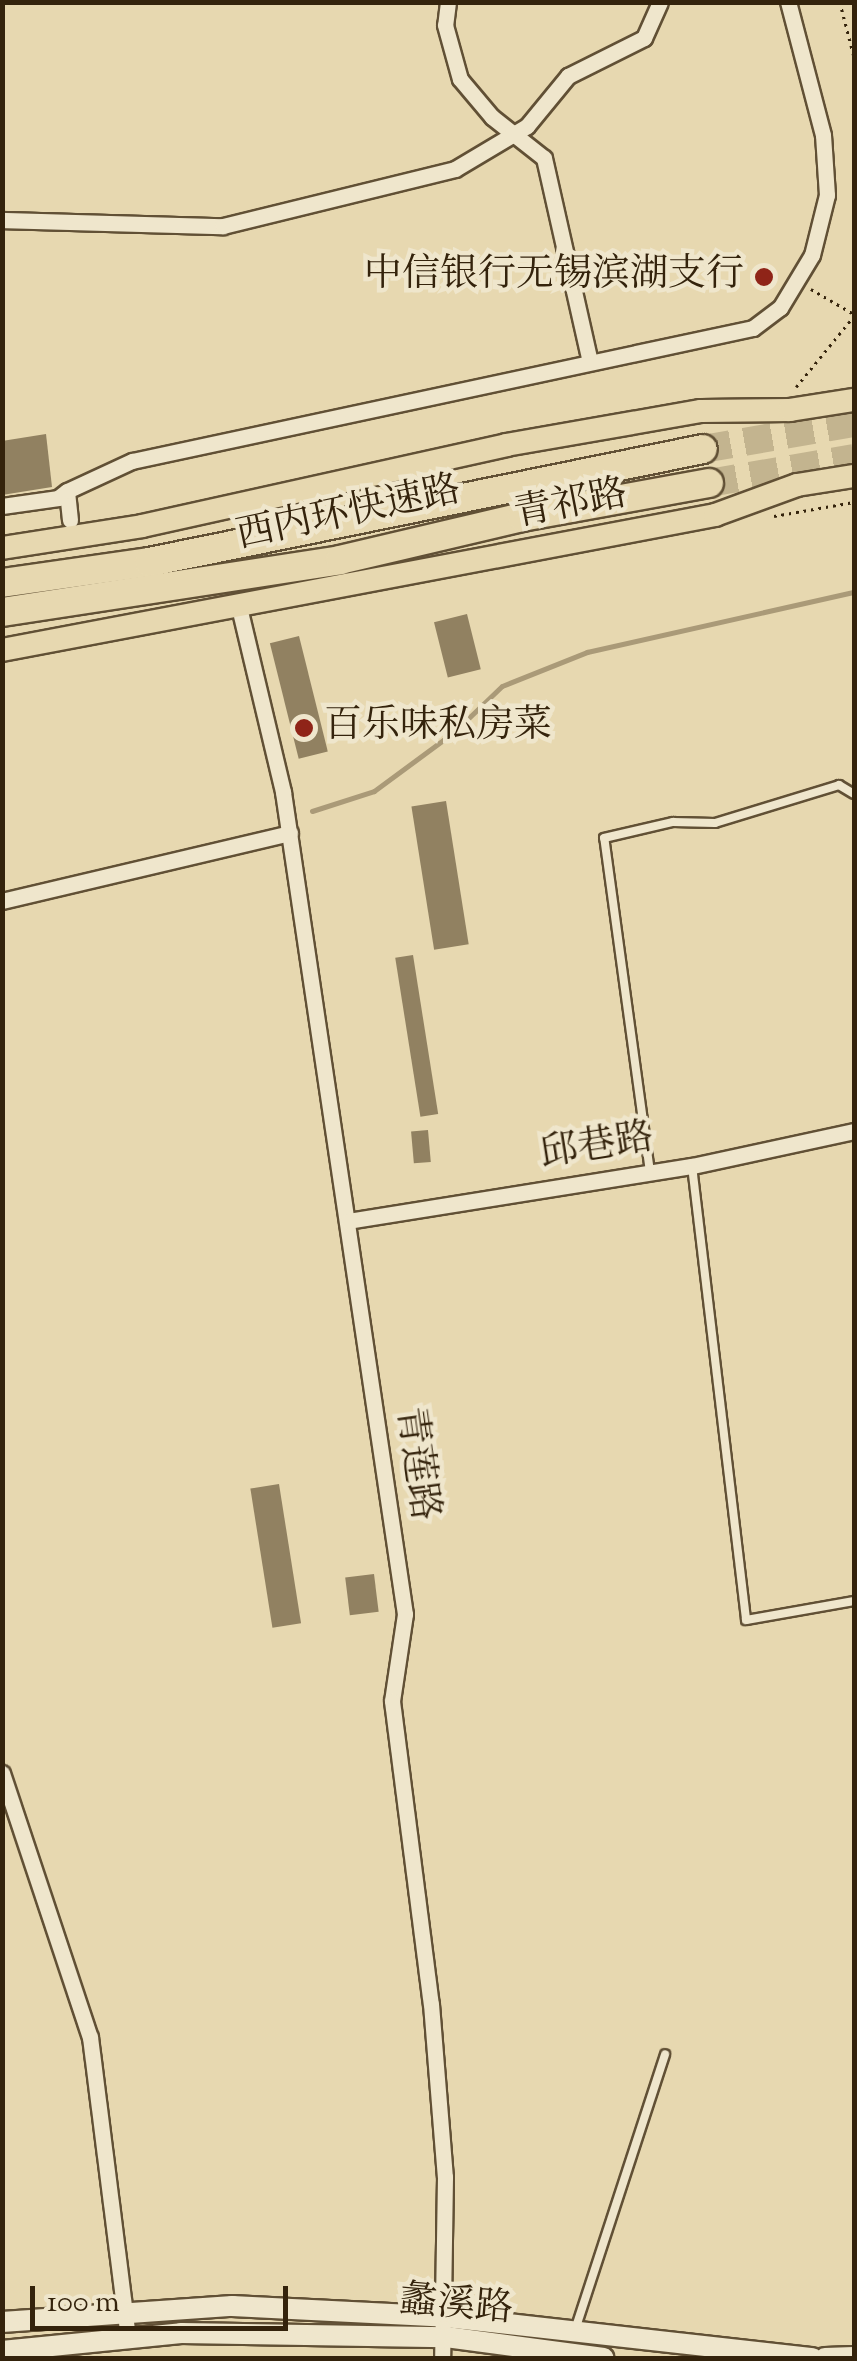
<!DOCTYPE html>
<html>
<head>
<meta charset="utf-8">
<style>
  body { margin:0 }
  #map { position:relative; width:857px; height:2361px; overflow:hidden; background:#e7d8b0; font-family:"Sorts Mill Goudy","Noto Serif SC",serif }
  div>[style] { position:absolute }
  .stream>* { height:5px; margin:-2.5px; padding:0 2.5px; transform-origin:2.5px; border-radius:2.5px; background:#aa9a78 }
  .building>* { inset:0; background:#918161; transform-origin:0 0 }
  .highway-tunnel>* { height:28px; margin-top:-14px; transform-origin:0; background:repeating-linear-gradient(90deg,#c3b48f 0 28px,transparent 0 42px) }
  .path>* { height:2.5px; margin-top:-1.25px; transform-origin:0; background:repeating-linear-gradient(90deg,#34230c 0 2.5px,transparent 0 7.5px) }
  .roads { filter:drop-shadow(2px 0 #615035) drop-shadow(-2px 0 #615035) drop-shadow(0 2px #615035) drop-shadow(0 -2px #615035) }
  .lane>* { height:8px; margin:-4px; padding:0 4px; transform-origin:4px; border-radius:4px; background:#efe6cc }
  .street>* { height:15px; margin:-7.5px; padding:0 7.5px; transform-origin:7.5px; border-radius:7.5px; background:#efe6cc }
  .secondary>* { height:20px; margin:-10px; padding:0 10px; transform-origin:10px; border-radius:10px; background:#efe6cc }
  .primary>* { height:22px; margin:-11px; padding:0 11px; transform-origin:11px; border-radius:11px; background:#e7d8b0 }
  .highway>* { height:28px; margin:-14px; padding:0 14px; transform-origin:14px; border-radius:14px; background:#e7d8b0 }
  .dots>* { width:28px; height:28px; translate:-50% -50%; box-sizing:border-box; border:5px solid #efe6cc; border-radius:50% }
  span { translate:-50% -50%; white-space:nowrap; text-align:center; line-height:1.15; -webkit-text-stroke:9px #efe6cc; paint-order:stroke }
  .poi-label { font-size:38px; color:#34230c }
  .right { translate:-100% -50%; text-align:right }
  .left { translate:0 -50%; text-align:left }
  .street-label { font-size:38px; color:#34230c }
  .frame { position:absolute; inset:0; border:5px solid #34230c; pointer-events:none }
  .scale { position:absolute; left:30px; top:2286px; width:258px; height:45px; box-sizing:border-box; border:5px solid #34230c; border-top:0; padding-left:12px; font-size:30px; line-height:35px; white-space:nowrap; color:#34230c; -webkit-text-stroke:8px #efe6cc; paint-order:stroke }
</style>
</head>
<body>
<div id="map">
  <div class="stream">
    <div style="left:312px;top:811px;width:65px;rotate:-17.9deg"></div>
    <div style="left:374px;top:791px;width:99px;rotate:-36.4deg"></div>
    <div style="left:454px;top:732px;width:66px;rotate:-43.8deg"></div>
    <div style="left:502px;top:686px;width:92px;rotate:-21.8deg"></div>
    <div style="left:587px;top:652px;width:274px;rotate:-12.7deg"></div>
  </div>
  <div class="building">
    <div style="clip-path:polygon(46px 434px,52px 487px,2px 495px,2px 441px)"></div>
    <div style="left:467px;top:614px;width:57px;height:34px;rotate:76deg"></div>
    <div style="left:299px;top:636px;width:119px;height:30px;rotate:76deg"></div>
    <div style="left:446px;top:801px;width:145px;height:35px;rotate:81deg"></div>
    <div style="left:413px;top:955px;width:161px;height:18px;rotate:81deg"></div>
    <div style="left:428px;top:1130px;width:32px;height:17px;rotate:85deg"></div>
    <div style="left:279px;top:1484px;width:141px;height:29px;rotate:81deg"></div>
    <div style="left:374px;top:1574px;width:38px;height:29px;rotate:83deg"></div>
  </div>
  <div class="highway-tunnel">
    <div style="left:703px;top:449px;width:153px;rotate:-9.8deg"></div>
    <div style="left:709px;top:483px;width:147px;rotate:-9.8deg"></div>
  </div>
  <div class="path">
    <div style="left:840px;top:2px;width:56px;rotate:75.5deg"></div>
    <div style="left:811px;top:289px;width:50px;rotate:30.2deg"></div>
    <div style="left:796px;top:387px;width:92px;rotate:-50.8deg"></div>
    <div style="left:774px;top:516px;width:81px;rotate:-9.9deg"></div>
  </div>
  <div class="roads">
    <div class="lane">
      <div style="left:692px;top:1166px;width:457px;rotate:83.2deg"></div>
      <div style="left:746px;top:1620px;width:110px;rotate:-10deg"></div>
      <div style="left:650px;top:1172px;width:337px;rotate:-97.8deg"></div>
      <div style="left:604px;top:838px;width:71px;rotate:-13.1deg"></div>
      <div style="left:673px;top:822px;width:42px;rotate:1.4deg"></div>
      <div style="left:715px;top:823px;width:130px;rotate:-17deg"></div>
      <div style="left:839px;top:785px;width:17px;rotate:31deg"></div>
      <div style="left:575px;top:2330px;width:290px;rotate:-71.9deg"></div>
    </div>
    <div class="street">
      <div style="left:448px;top:2px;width:23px;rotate:97deg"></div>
      <div style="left:445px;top:25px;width:56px;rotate:74.5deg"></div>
      <div style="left:460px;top:79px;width:50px;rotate:49.9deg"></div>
      <div style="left:492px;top:117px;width:66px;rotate:38.3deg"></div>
      <div style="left:544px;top:158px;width:209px;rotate:77.3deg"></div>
      <div style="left:2px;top:220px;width:221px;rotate:1.6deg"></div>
      <div style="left:223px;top:226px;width:239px;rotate:-13.8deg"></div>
      <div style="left:455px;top:169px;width:84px;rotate:-30.8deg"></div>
      <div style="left:527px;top:126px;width:65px;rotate:-50.6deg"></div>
      <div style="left:568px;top:76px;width:85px;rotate:-26.6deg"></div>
      <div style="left:644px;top:38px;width:39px;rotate:-66deg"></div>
      <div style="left:2px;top:506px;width:57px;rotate:-8.1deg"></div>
      <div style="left:58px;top:498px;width:11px;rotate:-38deg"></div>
      <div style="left:70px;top:520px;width:29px;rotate:-96deg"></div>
      <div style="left:67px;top:491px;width:72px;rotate:-24.8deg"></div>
      <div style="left:132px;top:461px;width:635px;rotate:-12.09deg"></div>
      <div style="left:753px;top:328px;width:34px;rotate:-37deg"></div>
      <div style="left:780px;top:308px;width:62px;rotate:-58.9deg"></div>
      <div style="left:812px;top:255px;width:62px;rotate:-76deg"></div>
      <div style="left:827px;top:195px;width:60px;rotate:-93.8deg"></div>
      <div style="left:823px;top:135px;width:138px;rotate:-104.7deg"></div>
      <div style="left:239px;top:607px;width:190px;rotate:76.6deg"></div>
      <div style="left:283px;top:792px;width:831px;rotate:81.56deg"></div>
      <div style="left:405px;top:1614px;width:88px;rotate:98.5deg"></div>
      <div style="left:392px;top:1701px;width:305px;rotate:82.7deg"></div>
      <div style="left:431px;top:2004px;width:174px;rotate:85.4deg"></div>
      <div style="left:445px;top:2177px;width:181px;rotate:90.9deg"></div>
      <div style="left:2px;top:901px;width:296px;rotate:-13.3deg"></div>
      <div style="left:348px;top:1221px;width:348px;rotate:-9.1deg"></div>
      <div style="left:692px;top:1166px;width:166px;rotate:-12.2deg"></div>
      <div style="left:2px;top:1773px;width:278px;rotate:71.6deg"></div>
      <div style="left:90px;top:2037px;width:303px;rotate:82.8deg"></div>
    </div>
    <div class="secondary">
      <div style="left:2px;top:2322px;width:231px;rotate:-4deg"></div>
      <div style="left:232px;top:2306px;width:214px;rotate:2.9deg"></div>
      <div style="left:446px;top:2317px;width:369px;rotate:6.4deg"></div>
      <div style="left:2px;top:2351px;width:180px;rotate:-5.7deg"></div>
      <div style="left:181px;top:2333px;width:265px;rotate:0.9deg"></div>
      <div style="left:446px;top:2337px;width:159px;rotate:7.6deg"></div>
      <div style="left:825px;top:2358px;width:29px;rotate:-2deg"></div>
    </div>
    <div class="primary">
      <div style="left:2px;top:548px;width:142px;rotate:-8.9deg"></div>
      <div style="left:142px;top:526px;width:373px;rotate:-12.5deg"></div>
      <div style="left:506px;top:445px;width:198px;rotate:-9.9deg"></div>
      <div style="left:701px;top:411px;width:89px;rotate:-0.6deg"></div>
      <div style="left:790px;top:410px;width:65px;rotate:-8.9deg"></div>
      <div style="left:2px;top:650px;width:726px;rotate:-10.72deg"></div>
      <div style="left:715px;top:515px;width:87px;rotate:-20.1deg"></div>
      <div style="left:797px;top:485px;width:58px;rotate:-9deg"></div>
    </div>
    <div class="highway">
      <div style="left:2px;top:583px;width:148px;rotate:-8.1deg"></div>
      <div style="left:149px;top:562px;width:565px;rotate:-11.53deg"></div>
      <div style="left:2px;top:612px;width:342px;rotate:-8.7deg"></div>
      <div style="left:340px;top:560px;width:187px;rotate:-13.3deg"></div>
      <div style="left:522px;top:517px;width:190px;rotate:-10.3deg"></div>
    </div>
  </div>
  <div class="dots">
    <div style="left:764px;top:277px;background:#8f2418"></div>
    <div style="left:304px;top:728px;background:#8f2418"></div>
  </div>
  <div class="poi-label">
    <span class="right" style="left:744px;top:277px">中信银行无锡滨湖支行</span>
    <span class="left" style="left:324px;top:728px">百乐味私房菜</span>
  </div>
  <div class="street-label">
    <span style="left:571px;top:506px;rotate:-11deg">青祁路</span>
    <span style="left:349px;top:515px;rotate:-12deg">西内环快速路</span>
    <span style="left:597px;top:1148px;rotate:-9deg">邱巷路</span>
    <span style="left:415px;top:1464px;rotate:82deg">青莲路</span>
    <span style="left:456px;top:2307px;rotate:5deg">蠡溪路</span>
  </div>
  <div class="frame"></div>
  <div class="scale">100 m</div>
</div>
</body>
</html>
